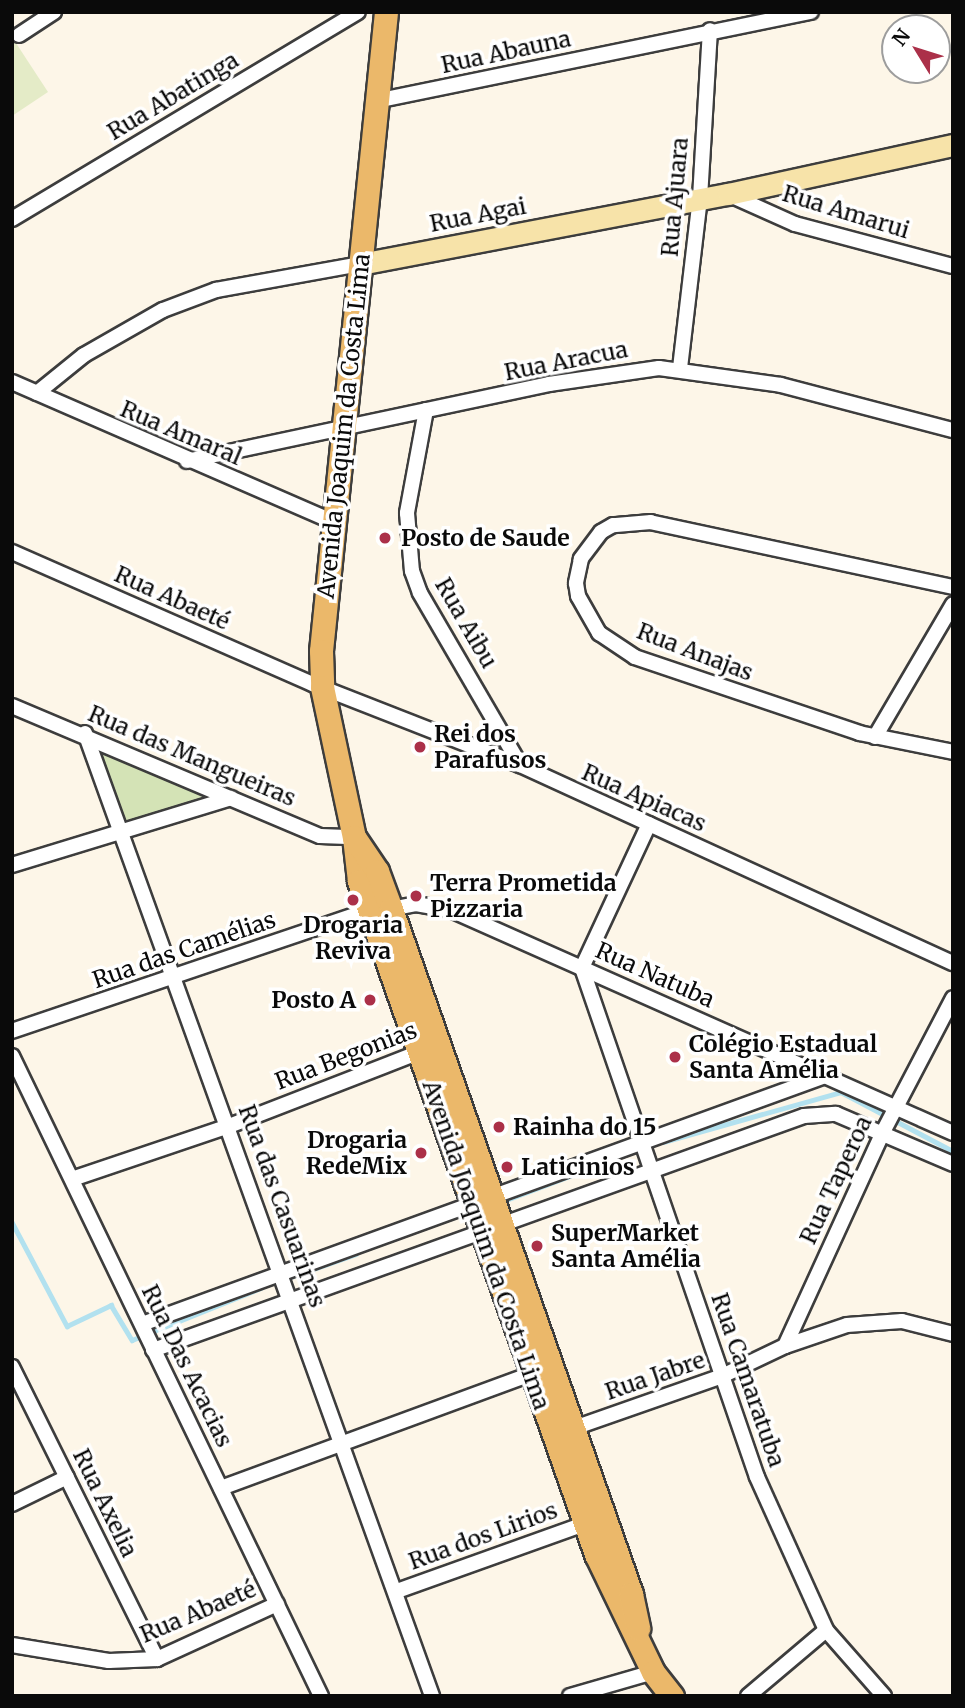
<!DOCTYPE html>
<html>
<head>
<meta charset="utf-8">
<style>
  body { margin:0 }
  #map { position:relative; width:965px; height:1708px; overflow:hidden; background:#fdf6e8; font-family:Merriweather,serif }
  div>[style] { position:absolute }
  .green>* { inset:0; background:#d4e3b6 }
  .pitch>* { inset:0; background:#e4ebc7 }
  .stream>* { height:4.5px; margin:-2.25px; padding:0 2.25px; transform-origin:2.25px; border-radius:2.25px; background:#b2e1ef }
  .roads { filter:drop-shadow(2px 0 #3d3d3d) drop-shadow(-2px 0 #3d3d3d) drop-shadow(0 2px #3d3d3d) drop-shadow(0 -2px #3d3d3d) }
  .street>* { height:14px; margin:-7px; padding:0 7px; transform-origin:7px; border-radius:7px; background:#fff }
  .secondary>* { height:21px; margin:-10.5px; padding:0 10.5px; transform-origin:10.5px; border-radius:10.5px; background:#f7e3a9 }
  .primary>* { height:23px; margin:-11.5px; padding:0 11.5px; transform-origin:11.5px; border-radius:11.5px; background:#ebb86a }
  .dots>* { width:19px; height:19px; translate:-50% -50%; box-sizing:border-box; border:4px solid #fff; border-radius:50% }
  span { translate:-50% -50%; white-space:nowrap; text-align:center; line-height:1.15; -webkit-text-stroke:7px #fff; paint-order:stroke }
  .street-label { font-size:23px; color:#0a0a0a }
  .poi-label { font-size:23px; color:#0a0a0a; font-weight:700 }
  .left { translate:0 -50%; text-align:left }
  .right { translate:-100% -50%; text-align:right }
  .frame { position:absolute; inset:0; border:14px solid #0a0a0a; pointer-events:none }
  .north { position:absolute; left:881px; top:14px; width:70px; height:70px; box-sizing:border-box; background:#fff; border:2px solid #9d9d9d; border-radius:50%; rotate:308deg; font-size:19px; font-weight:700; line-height:28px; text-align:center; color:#0a0a0a }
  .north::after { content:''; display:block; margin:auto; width:24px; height:32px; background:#ab3049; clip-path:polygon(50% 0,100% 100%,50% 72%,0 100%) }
</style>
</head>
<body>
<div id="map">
  <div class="green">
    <div style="clip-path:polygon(88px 734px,222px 794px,121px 827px)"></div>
  </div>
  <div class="pitch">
    <div style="clip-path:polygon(12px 37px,48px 92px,12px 116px)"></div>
  </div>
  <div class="stream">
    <div style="left:663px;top:1142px;width:185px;rotate:-15.7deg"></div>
    <div style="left:841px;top:1092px;width:127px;rotate:27.8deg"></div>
    <div style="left:503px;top:1201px;width:99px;rotate:-20.6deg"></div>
    <div style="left:12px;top:1222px;width:118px;rotate:62.1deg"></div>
    <div style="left:67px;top:1326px;width:49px;rotate:-25.5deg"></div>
    <div style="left:111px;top:1305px;width:41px;rotate:59deg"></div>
    <div style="left:132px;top:1340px;width:139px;rotate:-22deg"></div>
    <div style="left:285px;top:1279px;width:75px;rotate:-19.4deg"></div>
  </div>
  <div class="roads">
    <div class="street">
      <div style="left:19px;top:35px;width:42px;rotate:-33.3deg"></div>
      <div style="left:376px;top:101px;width:444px;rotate:-11.6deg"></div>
      <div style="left:728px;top:194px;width:73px;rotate:24.1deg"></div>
      <div style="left:795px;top:224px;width:163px;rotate:14.9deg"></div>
      <div style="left:12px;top:219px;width:403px;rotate:-30.9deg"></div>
      <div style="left:680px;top:368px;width:171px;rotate:-83.3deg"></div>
      <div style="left:700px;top:198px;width:168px;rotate:-86.6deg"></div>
      <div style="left:12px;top:382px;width:351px;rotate:23.5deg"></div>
      <div style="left:37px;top:393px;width:60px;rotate:-39deg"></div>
      <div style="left:84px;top:355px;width:91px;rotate:-29.7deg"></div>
      <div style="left:163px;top:310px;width:57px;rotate:-20.7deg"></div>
      <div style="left:216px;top:290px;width:146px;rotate:-10.2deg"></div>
      <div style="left:426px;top:410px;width:105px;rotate:100.5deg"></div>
      <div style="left:407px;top:513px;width:58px;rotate:85.1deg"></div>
      <div style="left:412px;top:571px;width:23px;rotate:70deg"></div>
      <div style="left:420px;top:593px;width:199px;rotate:59.8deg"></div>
      <div style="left:187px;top:461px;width:370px;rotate:-12deg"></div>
      <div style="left:549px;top:384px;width:111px;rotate:-8.3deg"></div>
      <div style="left:659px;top:368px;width:123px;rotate:7.9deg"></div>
      <div style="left:781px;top:385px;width:178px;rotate:14.7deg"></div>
      <div style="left:12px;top:552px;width:329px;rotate:23.7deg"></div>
      <div style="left:313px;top:684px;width:222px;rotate:21.4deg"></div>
      <div style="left:520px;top:765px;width:476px;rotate:24.6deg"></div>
      <div style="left:953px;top:587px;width:309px;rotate:-167.9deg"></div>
      <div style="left:651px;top:522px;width:38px;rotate:175deg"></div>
      <div style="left:613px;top:525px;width:14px;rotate:150deg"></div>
      <div style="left:601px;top:532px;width:34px;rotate:127deg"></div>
      <div style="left:581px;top:559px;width:25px;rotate:102deg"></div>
      <div style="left:576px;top:583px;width:13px;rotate:81deg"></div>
      <div style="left:578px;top:596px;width:43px;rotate:60.4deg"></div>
      <div style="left:599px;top:633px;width:43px;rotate:33.7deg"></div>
      <div style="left:635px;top:657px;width:237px;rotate:18.7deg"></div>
      <div style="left:859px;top:733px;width:96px;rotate:11.4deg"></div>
      <div style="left:12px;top:706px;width:334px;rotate:22.9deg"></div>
      <div style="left:320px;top:836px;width:34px;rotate:2deg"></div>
      <div style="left:85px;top:733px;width:1024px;rotate:70.18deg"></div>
      <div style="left:875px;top:737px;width:154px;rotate:-59.6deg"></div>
      <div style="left:649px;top:824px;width:159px;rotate:115deg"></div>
      <div style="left:582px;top:968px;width:538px;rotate:71.03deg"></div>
      <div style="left:757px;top:1477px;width:168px;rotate:65.7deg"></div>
      <div style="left:826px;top:1630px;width:88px;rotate:48.7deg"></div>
      <div style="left:12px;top:865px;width:229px;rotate:-17deg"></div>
      <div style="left:391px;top:909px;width:25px;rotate:-11deg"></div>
      <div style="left:416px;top:904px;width:36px;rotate:10deg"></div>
      <div style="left:451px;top:910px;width:549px;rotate:23.95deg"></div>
      <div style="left:12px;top:1031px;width:377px;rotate:-18.7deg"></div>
      <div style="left:12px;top:1056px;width:711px;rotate:64.23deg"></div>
      <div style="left:72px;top:1179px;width:166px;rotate:-18.7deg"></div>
      <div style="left:229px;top:1126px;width:210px;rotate:-21.2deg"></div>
      <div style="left:142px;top:1324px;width:727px;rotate:-19.96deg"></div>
      <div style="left:785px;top:1346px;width:235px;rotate:-65.4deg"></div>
      <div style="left:883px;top:1132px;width:151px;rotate:-62.4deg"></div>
      <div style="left:153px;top:1350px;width:692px;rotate:-19.77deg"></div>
      <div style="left:804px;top:1116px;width:32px;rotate:-4deg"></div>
      <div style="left:836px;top:1114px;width:127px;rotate:23.1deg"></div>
      <div style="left:12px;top:1367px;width:326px;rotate:63.6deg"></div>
      <div style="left:571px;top:1429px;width:160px;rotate:-19.3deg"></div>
      <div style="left:722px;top:1376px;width:70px;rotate:-25.5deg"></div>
      <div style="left:785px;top:1346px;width:65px;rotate:-18.7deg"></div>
      <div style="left:847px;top:1325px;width:55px;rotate:-4.2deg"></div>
      <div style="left:902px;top:1321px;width:53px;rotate:14.3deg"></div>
      <div style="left:221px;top:1488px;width:337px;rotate:-20.2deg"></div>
      <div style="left:12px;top:1504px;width:61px;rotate:-26.1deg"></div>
      <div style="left:397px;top:1591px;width:199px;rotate:-19.7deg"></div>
      <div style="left:12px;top:1645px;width:98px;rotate:9.4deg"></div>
      <div style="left:109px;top:1661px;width:48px;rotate:-2.4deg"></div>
      <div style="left:157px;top:1659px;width:132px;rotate:-24.6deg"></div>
      <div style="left:570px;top:1696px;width:86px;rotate:-16.1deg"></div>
      <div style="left:748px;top:1696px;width:102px;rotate:-40.2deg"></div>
    </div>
    <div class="secondary">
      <div style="left:360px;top:264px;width:375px;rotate:-10.8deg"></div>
      <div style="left:728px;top:194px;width:230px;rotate:-12.3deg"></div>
    </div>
    <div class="primary">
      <div style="left:386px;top:12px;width:642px;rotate:95.81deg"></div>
      <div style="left:321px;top:651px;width:36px;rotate:88deg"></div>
      <div style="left:322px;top:687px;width:153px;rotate:78deg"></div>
      <div style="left:354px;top:837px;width:44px;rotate:83.5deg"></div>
      <div style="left:359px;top:881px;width:714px;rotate:70.6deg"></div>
      <div style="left:596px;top:1554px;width:131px;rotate:64.2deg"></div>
      <div style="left:653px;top:1672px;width:31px;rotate:52deg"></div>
      <div style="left:354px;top:837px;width:41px;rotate:55.9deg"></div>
      <div style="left:377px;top:871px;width:40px;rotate:69.8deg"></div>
      <div style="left:391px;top:909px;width:726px;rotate:70.69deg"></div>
      <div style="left:631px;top:1594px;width:35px;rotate:78deg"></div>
    </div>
  </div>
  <div class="dots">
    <div style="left:385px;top:538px;background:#ab3049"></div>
    <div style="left:420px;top:747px;background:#ab3049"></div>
    <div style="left:416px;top:896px;background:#ab3049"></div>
    <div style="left:353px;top:900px;background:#ab3049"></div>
    <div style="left:370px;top:1000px;background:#ab3049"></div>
    <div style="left:675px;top:1057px;background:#ab3049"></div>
    <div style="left:499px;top:1127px;background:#ab3049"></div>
    <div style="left:421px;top:1153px;background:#ab3049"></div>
    <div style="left:507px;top:1167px;background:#ab3049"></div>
    <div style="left:537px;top:1246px;background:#ab3049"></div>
  </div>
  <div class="street-label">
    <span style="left:506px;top:52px;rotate:-12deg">Rua Abauna</span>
    <span style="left:173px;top:96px;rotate:-31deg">Rua Abatinga</span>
    <span style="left:675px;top:197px;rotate:-85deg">Rua Ajuara</span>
    <span style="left:846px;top:212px;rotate:17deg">Rua Amarui</span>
    <span style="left:478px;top:215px;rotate:-11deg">Rua Agai</span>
    <span style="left:566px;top:361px;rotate:-11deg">Rua Aracua</span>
    <span style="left:344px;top:426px;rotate:-84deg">Avenida Joaquim da Costa Lima</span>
    <span style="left:181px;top:433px;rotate:23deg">Rua Amaral</span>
    <span style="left:172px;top:598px;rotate:24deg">Rua Abaeté</span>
    <span style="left:466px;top:623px;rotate:60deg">Rua Aibu</span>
    <span style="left:695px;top:652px;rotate:21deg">Rua Anajas</span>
    <span style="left:192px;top:756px;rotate:23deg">Rua das Mangueiras</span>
    <span style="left:644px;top:798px;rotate:24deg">Rua Apiacas</span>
    <span style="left:184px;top:950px;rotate:-19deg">Rua das Camélias</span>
    <span style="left:655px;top:975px;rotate:24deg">Rua Natuba</span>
    <span style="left:346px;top:1056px;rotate:-21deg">Rua Begonias</span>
    <span style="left:836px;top:1180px;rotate:-65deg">Rua Taperoa</span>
    <span style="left:282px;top:1206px;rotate:70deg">Rua das Casuarinas</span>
    <span style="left:486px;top:1245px;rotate:71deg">Avenida Joaquim da Costa Lima</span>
    <span style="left:187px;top:1366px;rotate:64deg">Rua Das Acacias</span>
    <span style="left:655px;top:1376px;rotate:-19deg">Rua Jabre</span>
    <span style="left:748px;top:1380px;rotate:71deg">Rua Camaratuba</span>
    <span style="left:105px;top:1503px;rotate:64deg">Rua Axelia</span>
    <span style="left:483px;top:1536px;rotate:-20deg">Rua dos Lirios</span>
    <span style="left:198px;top:1612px;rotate:-23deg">Rua Abaeté</span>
  </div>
  <div class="poi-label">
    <span class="left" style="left:401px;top:538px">Posto de Saude</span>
    <span class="left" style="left:434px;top:747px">Rei dos<br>Parafusos</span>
    <span class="left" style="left:430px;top:896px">Terra Prometida<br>Pizzaria</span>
    <span style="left:353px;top:938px">Drogaria<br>Reviva</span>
    <span class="right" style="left:356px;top:1000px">Posto A</span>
    <span class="left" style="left:689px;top:1057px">Colégio Estadual<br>Santa Amélia</span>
    <span class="left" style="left:513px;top:1127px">Rainha do 15</span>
    <span class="right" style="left:407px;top:1153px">Drogaria<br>RedeMix</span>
    <span class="left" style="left:521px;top:1167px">Laticinios</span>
    <span class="left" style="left:551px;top:1246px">SuperMarket<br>Santa Amélia</span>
  </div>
  <div class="frame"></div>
  <div class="north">N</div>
</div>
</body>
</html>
